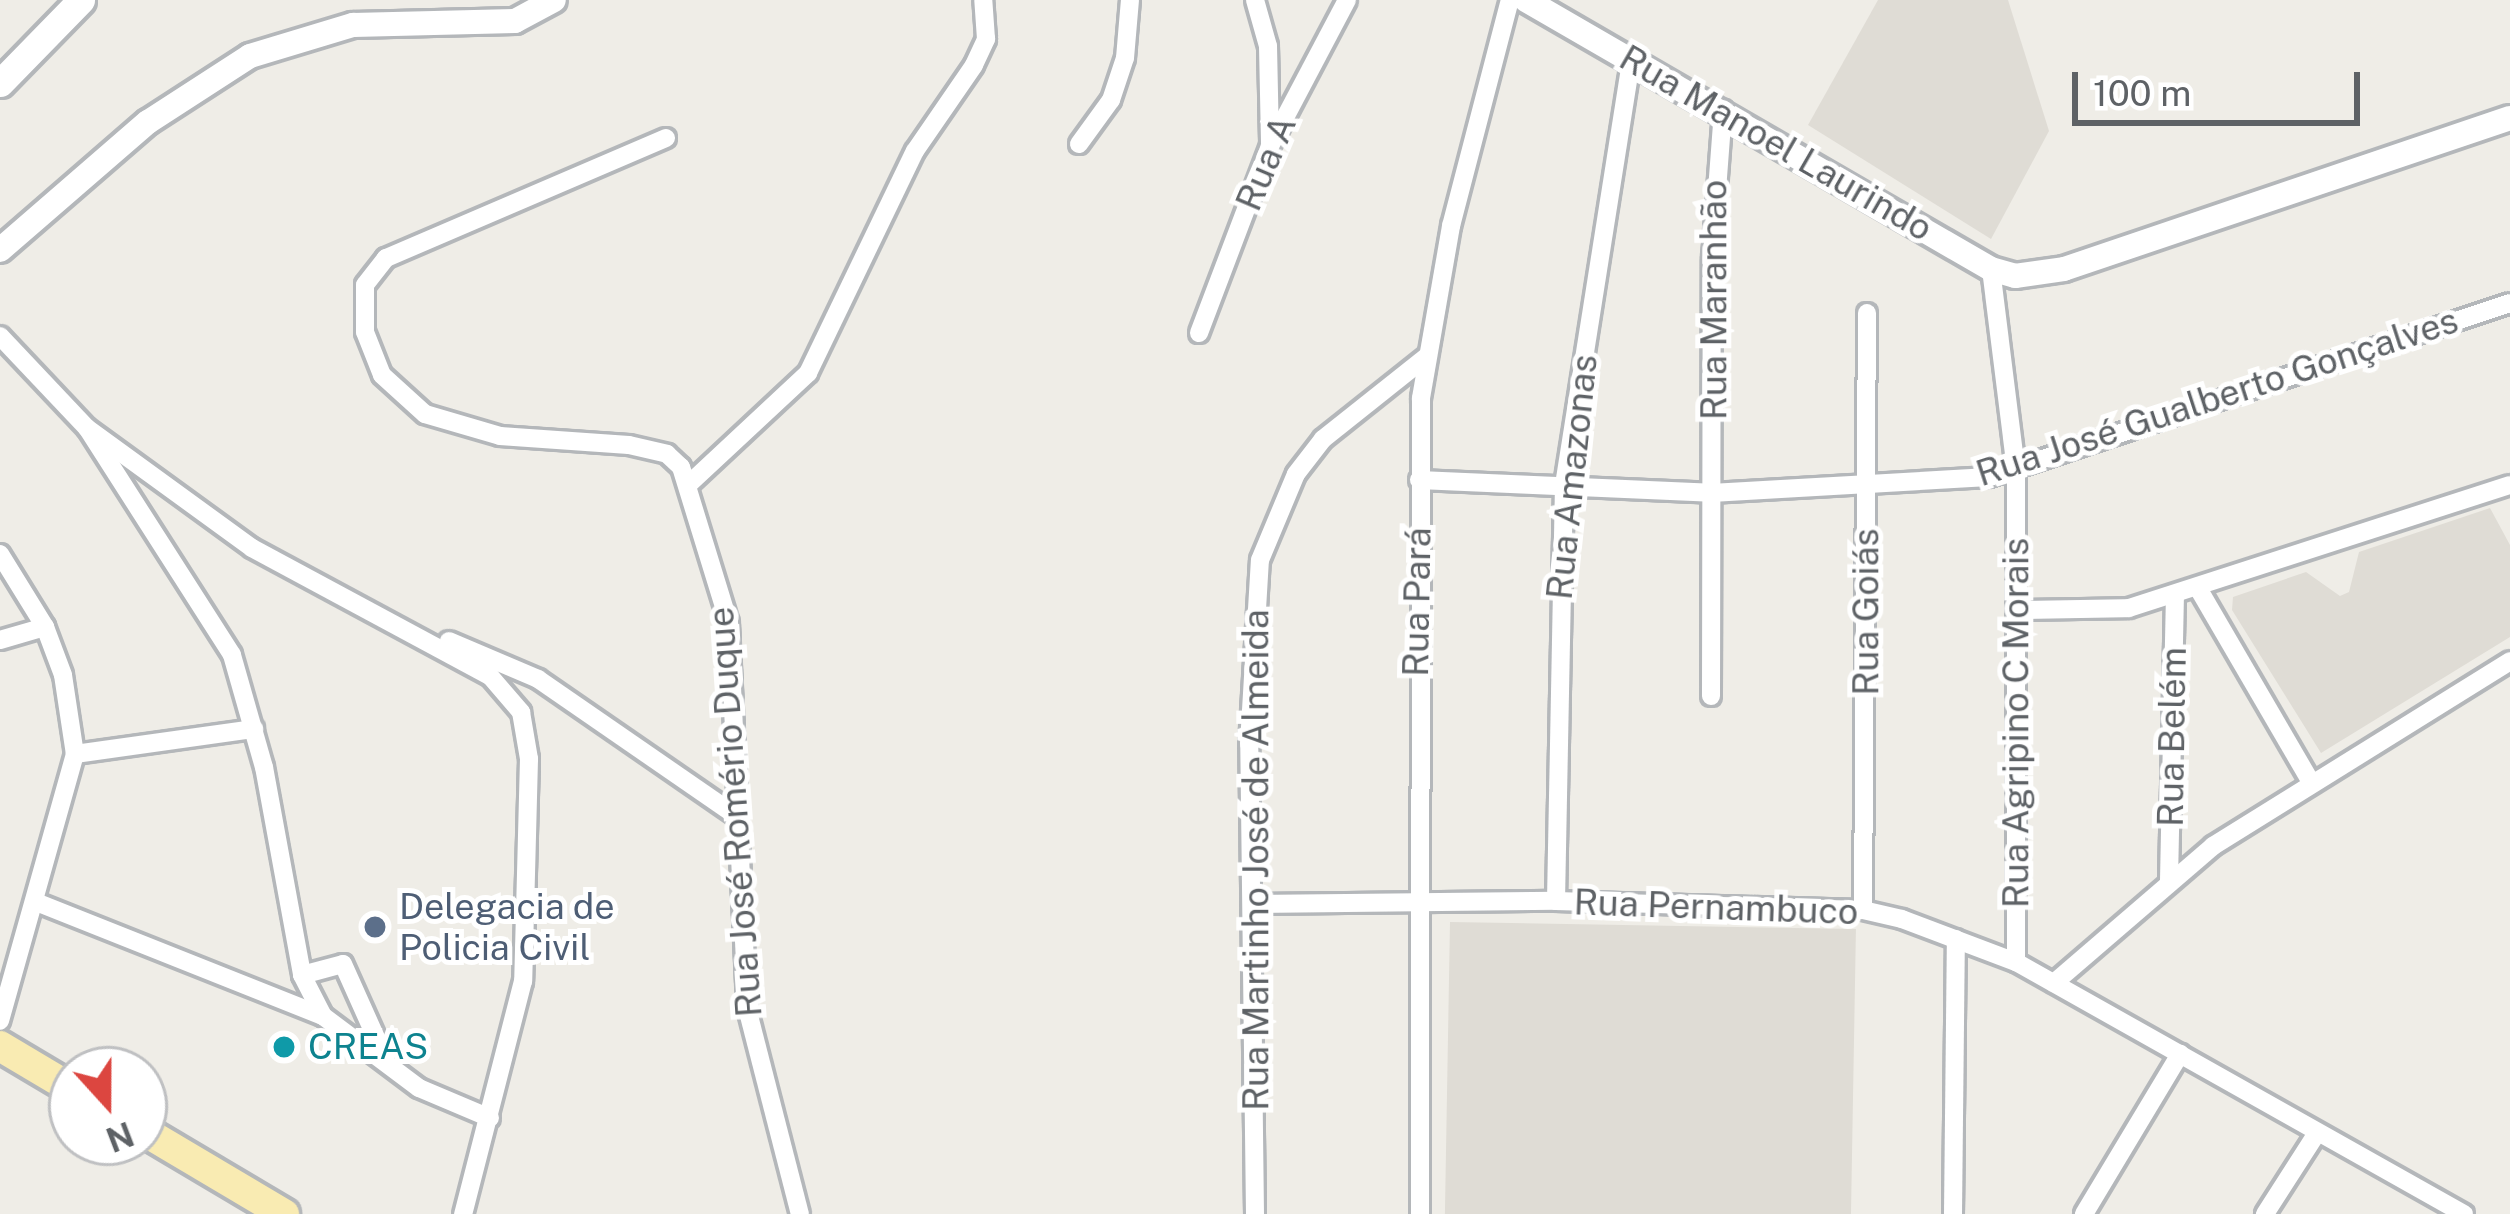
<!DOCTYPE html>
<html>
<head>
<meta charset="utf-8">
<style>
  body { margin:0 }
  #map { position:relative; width:2510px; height:1214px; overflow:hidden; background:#efede7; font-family:"Public Sans",sans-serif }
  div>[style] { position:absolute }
  .education>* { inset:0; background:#dfdcd5; transform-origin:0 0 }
  .roads { filter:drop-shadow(3px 0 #b4b7ba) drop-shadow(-3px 0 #b4b7ba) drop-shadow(0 3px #b4b7ba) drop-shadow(0 -3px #b4b7ba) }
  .minor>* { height:18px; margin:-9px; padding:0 9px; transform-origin:9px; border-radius:9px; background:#fff }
  .tertiary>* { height:24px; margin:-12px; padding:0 12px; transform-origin:12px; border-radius:12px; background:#fff }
  .secondary>* { height:27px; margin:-13.5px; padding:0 13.5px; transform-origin:13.5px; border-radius:13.5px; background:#fff }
  .primary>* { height:30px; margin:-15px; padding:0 15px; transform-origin:15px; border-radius:15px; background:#f9ebb2 }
  .dots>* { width:33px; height:33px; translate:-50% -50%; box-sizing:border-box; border:6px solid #fff; border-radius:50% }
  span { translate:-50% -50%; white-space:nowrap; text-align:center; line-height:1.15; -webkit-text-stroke:10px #fff; paint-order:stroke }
  .street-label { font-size:36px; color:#5e6266 }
  .service-label { font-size:36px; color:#4e5e75 }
  .left { translate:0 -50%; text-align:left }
  .culture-label { font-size:36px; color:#0d838f }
  .north { position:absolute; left:48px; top:1046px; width:120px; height:120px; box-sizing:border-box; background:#fff; border:3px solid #bfc0c2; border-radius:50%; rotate:159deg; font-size:33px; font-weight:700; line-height:48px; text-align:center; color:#5e6266 }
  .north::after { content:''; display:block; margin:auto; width:42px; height:54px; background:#dc4640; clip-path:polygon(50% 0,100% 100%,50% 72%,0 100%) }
  .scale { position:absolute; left:2072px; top:72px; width:288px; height:54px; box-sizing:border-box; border:6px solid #5e6266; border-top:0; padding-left:15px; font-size:36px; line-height:42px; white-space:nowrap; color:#5e6266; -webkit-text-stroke:9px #fff; paint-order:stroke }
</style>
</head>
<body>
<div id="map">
  <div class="education">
    <div style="clip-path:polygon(1878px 0,2008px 0,2049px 131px,1991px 239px,1808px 125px)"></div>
    <div style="clip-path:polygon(2490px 508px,2510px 545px,2510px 637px,2321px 753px,2232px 610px,2233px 597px,2306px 572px,2340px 596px,2349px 592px,2359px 552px)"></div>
    <div style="left:1450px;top:922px;width:406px;height:292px;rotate:1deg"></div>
  </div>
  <div class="roads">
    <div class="minor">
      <div style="left:1255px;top:0;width:48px;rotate:74.2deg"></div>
      <div style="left:1268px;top:46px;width:97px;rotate:88.8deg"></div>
      <div style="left:666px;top:138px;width:305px;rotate:156.8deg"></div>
      <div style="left:386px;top:258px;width:34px;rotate:128deg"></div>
      <div style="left:365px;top:285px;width:47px;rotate:90deg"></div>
      <div style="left:365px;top:332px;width:46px;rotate:68.4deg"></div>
      <div style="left:382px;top:375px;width:58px;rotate:42.2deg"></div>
      <div style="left:425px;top:414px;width:78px;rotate:16.3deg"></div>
      <div style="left:500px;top:436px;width:129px;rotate:4deg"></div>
      <div style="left:629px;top:445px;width:39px;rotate:13deg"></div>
      <div style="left:667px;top:454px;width:19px;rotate:43deg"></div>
      <div style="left:681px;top:467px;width:163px;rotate:72.9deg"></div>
      <div style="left:729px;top:623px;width:385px;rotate:87.3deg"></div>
      <div style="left:747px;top:1008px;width:213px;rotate:75.6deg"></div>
      <div style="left:1079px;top:144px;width:54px;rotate:-54deg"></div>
      <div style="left:1111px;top:100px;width:44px;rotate:-71.6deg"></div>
      <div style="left:1125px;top:58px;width:58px;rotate:-85.1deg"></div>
      <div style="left:1991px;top:269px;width:202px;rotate:82.9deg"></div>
      <div style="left:2016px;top:469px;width:493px;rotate:90deg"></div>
      <div style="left:1199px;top:333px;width:200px;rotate:-69.2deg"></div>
      <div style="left:1270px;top:146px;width:165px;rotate:-62.2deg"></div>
      <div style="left:0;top:336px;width:127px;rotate:46.6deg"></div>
      <div style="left:87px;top:428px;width:269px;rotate:57.4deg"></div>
      <div style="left:232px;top:655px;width:116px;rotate:74.1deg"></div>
      <div style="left:264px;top:767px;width:211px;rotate:79.6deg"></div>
      <div style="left:302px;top:975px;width:46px;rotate:62.9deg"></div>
      <div style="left:87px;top:428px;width:204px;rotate:36deg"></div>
      <div style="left:252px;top:548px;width:270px;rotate:28.3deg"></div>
      <div style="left:490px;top:676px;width:48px;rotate:49.3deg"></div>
      <div style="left:521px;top:712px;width:48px;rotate:80.3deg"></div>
      <div style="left:529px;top:759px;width:222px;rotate:91.5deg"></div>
      <div style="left:523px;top:981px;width:241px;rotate:104.4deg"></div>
      <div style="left:1419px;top:480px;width:292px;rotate:2.5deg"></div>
      <div style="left:1711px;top:493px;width:278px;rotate:-3.3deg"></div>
      <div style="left:1989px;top:477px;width:549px;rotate:-18.47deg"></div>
      <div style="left:689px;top:484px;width:163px;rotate:-43deg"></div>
      <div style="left:808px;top:373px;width:246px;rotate:-64.3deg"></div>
      <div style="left:915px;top:151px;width:104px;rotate:-55.5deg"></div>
      <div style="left:974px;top:65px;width:29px;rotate:-65deg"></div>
      <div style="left:986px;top:39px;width:39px;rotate:-94deg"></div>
      <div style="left:0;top:554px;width:86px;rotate:58.3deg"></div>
      <div style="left:45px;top:627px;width:51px;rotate:69.4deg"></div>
      <div style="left:63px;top:675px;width:80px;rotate:81.4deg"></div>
      <div style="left:75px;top:754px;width:277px;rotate:105.7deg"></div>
      <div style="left:2198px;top:588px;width:225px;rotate:59.8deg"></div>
      <div style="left:2018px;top:610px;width:111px;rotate:-1deg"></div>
      <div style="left:2129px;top:608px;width:400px;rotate:-17.9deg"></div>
      <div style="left:0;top:640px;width:47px;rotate:-16.1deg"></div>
      <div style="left:449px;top:641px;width:97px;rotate:23.1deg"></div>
      <div style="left:538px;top:679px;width:239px;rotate:34.6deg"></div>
      <div style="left:1711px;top:696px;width:439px;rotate:-89.9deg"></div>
      <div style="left:1712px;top:257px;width:148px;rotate:-85.7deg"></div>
      <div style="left:75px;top:754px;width:181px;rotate:-8deg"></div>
      <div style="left:2169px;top:880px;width:285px;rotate:-88.8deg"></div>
      <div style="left:1556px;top:901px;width:416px;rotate:-88.9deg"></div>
      <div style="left:1564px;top:485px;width:432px;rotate:-81deg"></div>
      <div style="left:36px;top:902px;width:309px;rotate:21.7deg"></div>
      <div style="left:323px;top:1016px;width:120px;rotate:36.9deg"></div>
      <div style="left:419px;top:1088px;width:77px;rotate:22.9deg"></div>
      <div style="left:1253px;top:904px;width:303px;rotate:-0.6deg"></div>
      <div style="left:1556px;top:901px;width:307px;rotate:1.7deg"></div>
      <div style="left:1863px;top:910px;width:40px;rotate:13deg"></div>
      <div style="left:1902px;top:919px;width:122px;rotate:20.7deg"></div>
      <div style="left:2016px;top:962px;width:514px;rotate:29.36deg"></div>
      <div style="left:1863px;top:910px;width:597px;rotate:-89.62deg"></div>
      <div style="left:302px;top:975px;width:42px;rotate:-15deg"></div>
      <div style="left:343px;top:964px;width:103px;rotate:65.9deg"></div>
      <div style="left:2054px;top:983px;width:210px;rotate:-40.7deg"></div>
      <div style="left:2213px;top:846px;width:350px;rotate:-31.9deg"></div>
      <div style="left:1255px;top:1214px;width:470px;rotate:-90.7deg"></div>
      <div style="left:1249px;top:744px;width:184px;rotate:-86.6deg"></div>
      <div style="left:1260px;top:560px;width:93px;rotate:-67.3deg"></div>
      <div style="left:1296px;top:474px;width:44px;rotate:-52.4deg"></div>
      <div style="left:1323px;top:439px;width:132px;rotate:-38.5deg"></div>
      <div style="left:1420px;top:1214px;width:816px;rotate:-89.93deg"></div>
      <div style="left:1421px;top:398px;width:175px;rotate:-80.1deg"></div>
      <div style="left:1451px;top:226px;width:234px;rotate:-75.4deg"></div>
      <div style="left:1953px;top:1214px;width:275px;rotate:-89.4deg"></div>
      <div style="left:2084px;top:1214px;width:187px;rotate:-59deg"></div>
      <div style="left:2265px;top:1214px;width:96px;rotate:-57.3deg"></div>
    </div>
    <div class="tertiary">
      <div style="left:1526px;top:0;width:537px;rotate:30.05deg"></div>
      <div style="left:1991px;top:269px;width:25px;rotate:16deg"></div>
      <div style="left:2015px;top:276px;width:49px;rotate:-8.1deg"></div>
      <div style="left:2064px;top:269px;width:471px;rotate:-18.7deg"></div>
      <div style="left:0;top:250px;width:196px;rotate:-40.9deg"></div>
      <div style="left:148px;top:122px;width:121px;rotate:-32.9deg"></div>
      <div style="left:250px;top:56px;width:108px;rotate:-16.8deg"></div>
      <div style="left:353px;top:25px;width:162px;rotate:-1.4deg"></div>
      <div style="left:515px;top:21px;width:44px;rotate:-28.3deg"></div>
    </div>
    <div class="secondary">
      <div style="left:0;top:83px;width:116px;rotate:-45.7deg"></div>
    </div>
    <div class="primary">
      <div style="left:0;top:1046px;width:84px;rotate:30.8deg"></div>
      <div style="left:144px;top:1131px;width:163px;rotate:30.7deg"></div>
    </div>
  </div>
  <div class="dots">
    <div style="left:375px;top:927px;background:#5c6f8a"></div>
    <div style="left:284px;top:1047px;background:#0f9aa8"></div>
  </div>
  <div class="street-label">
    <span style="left:1776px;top:143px;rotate:30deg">Rua Manoel Laurindo</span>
    <span style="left:1266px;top:163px;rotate:-67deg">Rua A</span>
    <span style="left:1714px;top:300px;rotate:-90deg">Rua Maranhão</span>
    <span style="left:2217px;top:397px;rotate:-18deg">Rua José Gualberto Gonçalves</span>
    <span style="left:1572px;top:477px;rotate:-84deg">Rua Amazonas</span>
    <span style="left:1417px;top:602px;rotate:-89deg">Rua Pará</span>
    <span style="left:1866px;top:612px;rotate:-90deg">Rua Goiás</span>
    <span style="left:2016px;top:723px;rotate:-90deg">Rua Agripino C Morais</span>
    <span style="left:2172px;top:737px;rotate:-89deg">Rua Belém</span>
    <span style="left:735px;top:812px;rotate:-94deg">Rua José Romério Duque</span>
    <span style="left:1256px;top:860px;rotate:-90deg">Rua Martinho José de Almeida</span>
    <span style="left:1716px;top:907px;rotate:2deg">Rua Pernambuco</span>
  </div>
  <div class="service-label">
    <span class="left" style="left:399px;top:927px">Delegacia de<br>Policia Civil</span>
  </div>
  <div class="culture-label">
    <span class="left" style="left:308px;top:1047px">CREAS</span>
  </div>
  <div class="north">N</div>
  <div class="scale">100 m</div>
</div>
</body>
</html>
